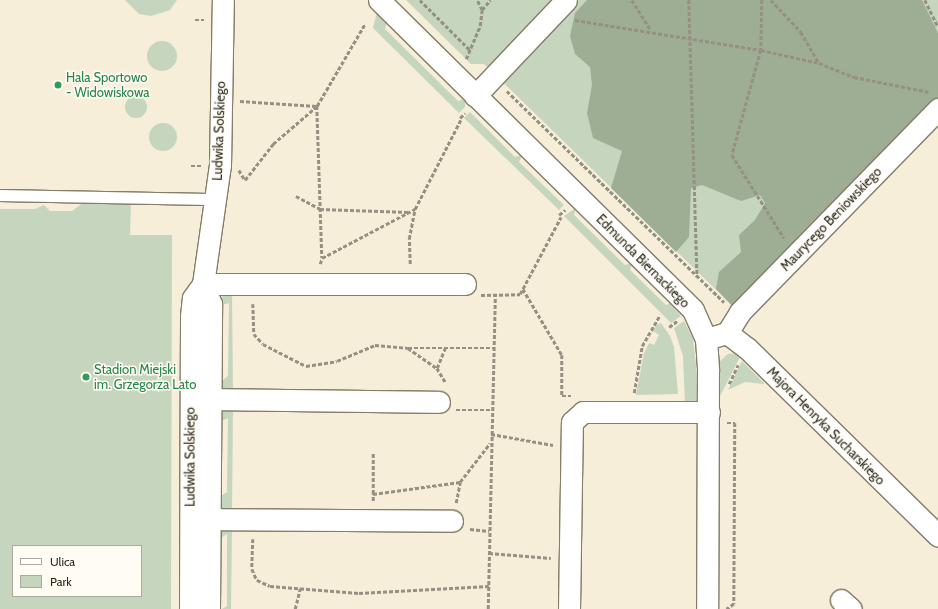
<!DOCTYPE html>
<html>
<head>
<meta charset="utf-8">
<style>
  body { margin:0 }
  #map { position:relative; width:938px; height:609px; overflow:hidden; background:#f6eed8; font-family:Cabin,sans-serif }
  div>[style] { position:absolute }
  .green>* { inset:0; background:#c6d5be }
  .round { border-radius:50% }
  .forest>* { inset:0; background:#9dae95 }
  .path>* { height:2.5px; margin-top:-1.25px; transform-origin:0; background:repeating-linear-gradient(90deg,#959081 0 4px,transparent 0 6px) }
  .roads { filter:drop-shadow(1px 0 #847d69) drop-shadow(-1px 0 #847d69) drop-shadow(0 1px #847d69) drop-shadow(0 -1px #847d69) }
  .lane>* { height:11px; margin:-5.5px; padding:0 5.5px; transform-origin:5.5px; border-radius:5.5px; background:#fff }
  .street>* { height:21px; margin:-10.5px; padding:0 10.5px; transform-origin:10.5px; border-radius:10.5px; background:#fff }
  .dots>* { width:11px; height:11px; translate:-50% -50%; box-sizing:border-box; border:2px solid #fffcf3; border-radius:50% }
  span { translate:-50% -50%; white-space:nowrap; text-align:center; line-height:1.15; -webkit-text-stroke:3px #fffcf3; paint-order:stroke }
  .leisure-label { font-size:13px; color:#27864d }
  .left { translate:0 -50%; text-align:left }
  .street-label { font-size:13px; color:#2c2921 }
  .legend { position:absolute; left:12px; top:545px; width:130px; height:52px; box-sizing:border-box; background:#fffcf3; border:1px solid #aba89f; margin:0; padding:5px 7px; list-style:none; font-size:12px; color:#2c2921 }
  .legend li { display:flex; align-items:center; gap:8px; height:20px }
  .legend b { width:20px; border:1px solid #aba89f }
</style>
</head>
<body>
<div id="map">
  <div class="green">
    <div style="clip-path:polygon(125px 0,177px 0,170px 10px,151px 16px,139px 14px)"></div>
    <div style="clip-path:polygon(406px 0,938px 0,938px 118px,744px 317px,484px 64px,471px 64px)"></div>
    <div style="clip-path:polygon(377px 12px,387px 22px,385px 29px,458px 101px,465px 99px,465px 107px,459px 113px,373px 28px)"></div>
    <div class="round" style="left:147px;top:41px;width:30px;height:30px"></div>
    <div class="round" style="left:125px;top:96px;width:22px;height:22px"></div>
    <div style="clip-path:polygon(470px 112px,515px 157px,522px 155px,519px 162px,564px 205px,559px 210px,464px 118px)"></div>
    <div class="round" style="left:149px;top:123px;width:28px;height:28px"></div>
    <div style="clip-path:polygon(evenodd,84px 202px,131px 202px,130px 235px,172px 235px,171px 609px,0 609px,0 209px,35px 209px,44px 205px,50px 211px,72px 211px,84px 202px,13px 546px,141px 546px,141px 596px,13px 596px,13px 546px)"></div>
    <div style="clip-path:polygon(576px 208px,574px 215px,625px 265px,632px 263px,630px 270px,666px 305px,670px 303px,681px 316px,671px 323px,564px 216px)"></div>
    <div style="clip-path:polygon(232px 292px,233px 393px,220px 387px,221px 382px,228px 376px,229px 303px,221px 305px,219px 298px)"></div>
    <div style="clip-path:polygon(684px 321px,693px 339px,697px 374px,697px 403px,685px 405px,683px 356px,674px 328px)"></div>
    <div style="clip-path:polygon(661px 323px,670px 336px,674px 347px,678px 394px,636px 395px,644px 353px,649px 343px,654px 345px,659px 335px,653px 331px,656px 325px)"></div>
    <div style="clip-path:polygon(738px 353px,741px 355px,716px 404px,718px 363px,728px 354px)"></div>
    <div style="clip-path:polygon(742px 361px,765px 384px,745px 382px,728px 390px)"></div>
    <div style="clip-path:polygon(233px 407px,232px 512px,219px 507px,218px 498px,227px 492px,228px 418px,220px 422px,220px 413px)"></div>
    <div style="clip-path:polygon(232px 528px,231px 609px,222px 609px,227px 606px,227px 534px,219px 539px,219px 531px)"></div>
  </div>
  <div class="forest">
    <div style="clip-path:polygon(587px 0,922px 0,938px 33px,938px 97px,734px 308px,716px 289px,719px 272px,741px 252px,739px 235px,755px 220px,765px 203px,760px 195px,741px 201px,702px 185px,691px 188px,689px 237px,676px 252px,611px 188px,622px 151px,593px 138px,587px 113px,592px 85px,590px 67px,575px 54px,570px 36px,575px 13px)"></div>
  </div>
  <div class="path">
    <div style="left:420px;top:0;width:71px;rotate:45deg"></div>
    <div style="left:632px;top:0;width:36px;rotate:58deg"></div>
    <div style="left:689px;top:0;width:277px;rotate:88.3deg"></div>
    <div style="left:762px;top:0;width:50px;rotate:91.1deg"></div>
    <div style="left:761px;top:50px;width:109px;rotate:105.4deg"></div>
    <div style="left:732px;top:155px;width:98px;rotate:57.9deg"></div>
    <div style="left:771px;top:0;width:44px;rotate:46.8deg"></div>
    <div style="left:801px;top:32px;width:36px;rotate:60deg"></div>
    <div style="left:925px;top:0;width:30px;rotate:64deg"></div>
    <div style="left:482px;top:10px;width:13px;rotate:-51deg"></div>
    <div style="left:195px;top:20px;width:9px"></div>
    <div style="left:575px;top:20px;width:188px;rotate:9.2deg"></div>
    <div style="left:761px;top:50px;width:59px;rotate:12.6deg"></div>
    <div style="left:819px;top:63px;width:38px;rotate:22deg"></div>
    <div style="left:854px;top:77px;width:77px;rotate:11.2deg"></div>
    <div style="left:466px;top:59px;width:36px;rotate:-67deg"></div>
    <div style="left:480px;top:26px;width:16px;rotate:-83deg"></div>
    <div style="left:482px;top:10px;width:11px;rotate:-117deg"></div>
    <div style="left:507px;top:91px;width:303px;rotate:44.2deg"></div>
    <div style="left:240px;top:101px;width:77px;rotate:3.7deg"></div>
    <div style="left:317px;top:106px;width:152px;rotate:88.1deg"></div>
    <div style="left:460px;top:118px;width:7px;rotate:-45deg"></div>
    <div style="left:191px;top:166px;width:10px"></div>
    <div style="left:239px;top:170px;width:12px;rotate:59deg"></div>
    <div style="left:245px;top:180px;width:46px;rotate:-52.1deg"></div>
    <div style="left:273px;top:144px;width:58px;rotate:-40.8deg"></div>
    <div style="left:317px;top:106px;width:95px;rotate:-59.7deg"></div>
    <div style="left:296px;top:196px;width:27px;rotate:28deg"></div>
    <div style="left:320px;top:209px;width:89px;rotate:1.9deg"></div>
    <div style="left:559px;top:215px;width:8px;rotate:-40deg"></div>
    <div style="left:320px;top:264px;width:6px;rotate:-72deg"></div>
    <div style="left:322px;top:258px;width:105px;rotate:-27.8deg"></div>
    <div style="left:415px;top:209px;width:101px;rotate:-62.9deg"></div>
    <div style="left:410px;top:264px;width:25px;rotate:-92deg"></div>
    <div style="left:409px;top:239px;width:31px;rotate:-79deg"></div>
    <div style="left:523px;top:289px;width:77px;rotate:59.4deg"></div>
    <div style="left:562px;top:355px;width:41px;rotate:90deg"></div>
    <div style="left:562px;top:396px;width:9px"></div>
    <div style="left:481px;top:295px;width:39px;rotate:-1deg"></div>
    <div style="left:520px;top:294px;width:87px;rotate:-62deg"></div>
    <div style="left:253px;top:304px;width:30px;rotate:88deg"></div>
    <div style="left:254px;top:334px;width:13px;rotate:48deg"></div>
    <div style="left:263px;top:344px;width:48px;rotate:27.1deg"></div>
    <div style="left:306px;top:366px;width:31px;rotate:-9deg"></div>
    <div style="left:337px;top:361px;width:41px;rotate:-22.8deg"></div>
    <div style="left:375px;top:345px;width:33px;rotate:5deg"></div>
    <div style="left:408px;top:348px;width:35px;rotate:35deg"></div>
    <div style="left:437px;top:368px;width:17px;rotate:59deg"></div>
    <div style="left:669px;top:327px;width:10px;rotate:-37deg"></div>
    <div style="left:408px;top:348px;width:85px"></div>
    <div style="left:437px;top:368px;width:22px;rotate:-68deg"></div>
    <div style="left:729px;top:384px;width:21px;rotate:-65deg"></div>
    <div style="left:634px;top:393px;width:48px;rotate:-80.3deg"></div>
    <div style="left:642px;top:346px;width:36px;rotate:-60deg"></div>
    <div style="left:456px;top:410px;width:35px"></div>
    <div style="left:727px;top:423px;width:8px"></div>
    <div style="left:735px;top:423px;width:181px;rotate:90.3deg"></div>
    <div style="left:734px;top:604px;width:9px;rotate:144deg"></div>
    <div style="left:491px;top:434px;width:63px;rotate:10.1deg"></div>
    <div style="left:373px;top:494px;width:41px;rotate:-90deg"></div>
    <div style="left:373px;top:501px;width:7px;rotate:-90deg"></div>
    <div style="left:373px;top:494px;width:88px;rotate:-7.9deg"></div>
    <div style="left:456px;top:503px;width:21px;rotate:-79deg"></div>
    <div style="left:460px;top:482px;width:49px;rotate:-52.4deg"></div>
    <div style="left:470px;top:529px;width:19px;rotate:6deg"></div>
    <div style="left:253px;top:539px;width:30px;rotate:92deg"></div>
    <div style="left:252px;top:569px;width:12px;rotate:66deg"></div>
    <div style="left:257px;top:580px;width:14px;rotate:25deg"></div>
    <div style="left:270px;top:586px;width:89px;rotate:4.5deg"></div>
    <div style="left:359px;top:593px;width:130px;rotate:-3.1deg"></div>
    <div style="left:489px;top:553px;width:62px;rotate:4.6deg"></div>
    <div style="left:295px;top:609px;width:21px;rotate:-76deg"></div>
    <div style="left:488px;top:609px;width:314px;rotate:-88.7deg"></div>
  </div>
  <div class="roads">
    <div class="lane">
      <div style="left:0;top:195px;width:216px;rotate:1.1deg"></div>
    </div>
    <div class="street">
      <div style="left:379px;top:0;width:441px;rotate:44.6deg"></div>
      <div style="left:693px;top:310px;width:32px;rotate:66deg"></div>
      <div style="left:706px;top:339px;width:32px;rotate:86deg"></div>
      <div style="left:708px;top:371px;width:238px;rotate:90.2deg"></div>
      <div style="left:475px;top:96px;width:132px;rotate:-46.5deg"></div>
      <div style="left:203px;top:284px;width:262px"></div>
      <div style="left:727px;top:333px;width:25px;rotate:-58deg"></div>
      <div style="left:740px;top:312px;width:284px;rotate:-45.7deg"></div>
      <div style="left:706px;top:339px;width:22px;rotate:-16deg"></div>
      <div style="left:727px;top:333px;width:25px;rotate:37deg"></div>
      <div style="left:747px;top:348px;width:268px;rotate:44.5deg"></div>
      <div style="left:196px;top:399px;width:243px;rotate:0.7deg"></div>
      <div style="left:196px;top:519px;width:256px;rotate:0.4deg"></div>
      <div style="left:841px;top:600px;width:13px;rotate:42deg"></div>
      <div style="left:190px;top:609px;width:293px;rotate:-89.8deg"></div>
      <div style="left:191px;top:316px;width:18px;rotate:-84deg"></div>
      <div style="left:193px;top:298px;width:17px;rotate:-54deg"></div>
      <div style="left:209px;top:609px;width:305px;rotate:-89.6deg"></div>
      <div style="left:211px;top:304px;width:22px;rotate:-112deg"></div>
      <div style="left:203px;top:284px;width:120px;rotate:-81.9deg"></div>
      <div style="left:220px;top:165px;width:165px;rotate:-89deg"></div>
      <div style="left:569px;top:609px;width:187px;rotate:-89.1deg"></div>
      <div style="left:572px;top:422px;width:15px;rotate:-42deg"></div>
      <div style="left:583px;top:412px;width:126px"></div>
    </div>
  </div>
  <div class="dots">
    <div style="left:58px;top:85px;background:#2e9e5b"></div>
    <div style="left:86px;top:377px;background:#2e9e5b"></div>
  </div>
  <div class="leisure-label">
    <span class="left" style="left:66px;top:85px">Hala Sportowo<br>- Widowiskowa</span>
    <span class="left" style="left:94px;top:377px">Stadion Miejski<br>im. Grzegorza Lato</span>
  </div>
  <div class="street-label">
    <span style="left:219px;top:131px;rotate:-88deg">Ludwika Solskiego</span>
    <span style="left:831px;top:219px;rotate:-46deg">Maurycego Beniowskiego</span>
    <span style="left:643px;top:261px;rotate:45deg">Edmunda Biernackiego</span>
    <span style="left:826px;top:426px;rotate:45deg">Majora Henryka Sucharskiego</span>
    <span style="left:190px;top:457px;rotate:-90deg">Ludwika Solskiego</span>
  </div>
  <ul class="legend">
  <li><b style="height:5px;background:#fff"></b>Ulica</li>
  <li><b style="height:11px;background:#c6d5be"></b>Park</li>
  </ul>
</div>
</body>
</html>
